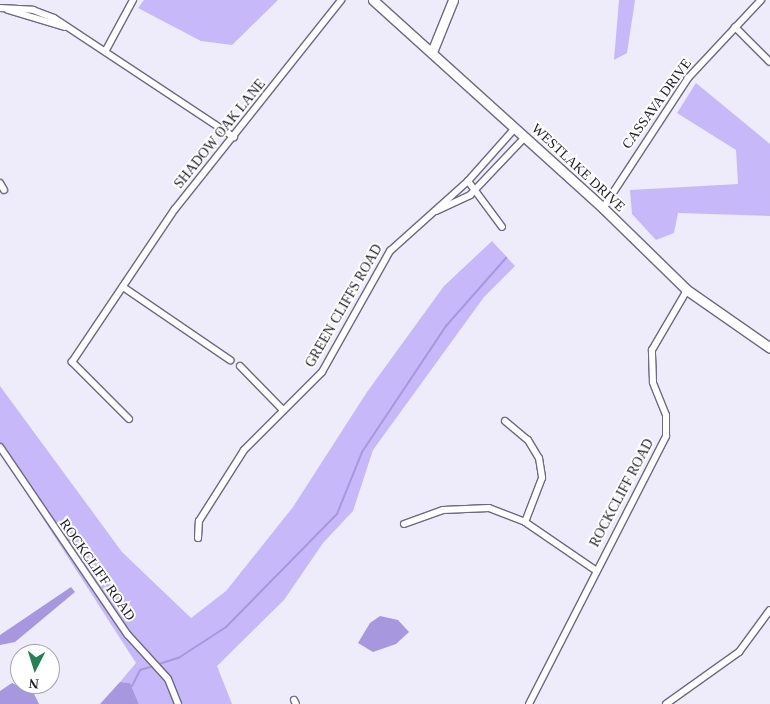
<!DOCTYPE html>
<html>
<head>
<meta charset="utf-8">
<style>
  body { margin:0 }
  #map { position:relative; width:770px; height:704px; overflow:hidden; background:#eeecfa; font-family:"Times New Roman",serif }
  div>[style] { position:absolute }
  .green>* { inset:0; background:#c7b9f9 }
  .water>* { inset:0; background:#a797df }
  .stream>* { height:2px; margin:-1px; padding:0 1px; transform-origin:1px; border-radius:1px; background:#a797df }
  .roads { filter:drop-shadow(1px 0 #6e6886) drop-shadow(-1px 0 #6e6886) drop-shadow(0 1px #6e6886) drop-shadow(0 -1px #6e6886) }
  .minor>* { height:6px; margin:-3px; padding:0 3px; transform-origin:3px; border-radius:3px; background:#fff }
  .tertiary>* { height:9px; margin:-4.5px; padding:0 4.5px; transform-origin:4.5px; border-radius:4.5px; background:#fff }
  span { translate:-50% -50%; white-space:nowrap; text-align:center; line-height:1.15; -webkit-text-stroke:4px #fff; paint-order:stroke }
  .street-label { font-size:14px; color:#1f1c28 }
  .north { position:absolute; left:10px; top:644px; width:50px; height:50px; box-sizing:border-box; background:#fff; border:1px solid #a5a4a9; border-radius:50%; rotate:185deg; font-size:14px; font-weight:700; line-height:20px; text-align:center; color:#1f1c28 }
  .north::after { content:''; display:block; margin:auto; width:18px; height:22px; background:#268056; clip-path:polygon(50% 0,100% 100%,50% 72%,0 100%) }
</style>
</head>
<body>
<div id="map">
  <div class="green">
    <div style="clip-path:polygon(144px 0,278px 0,232px 45px,201px 41px,138px 8px)"></div>
    <div style="clip-path:polygon(619px 0,635px 0,627px 53px,614px 60px)"></div>
    <div style="clip-path:polygon(696px 83px,770px 144px,770px 216px,678px 213px,674px 233px,656px 240px,632px 214px,630px 190px,738px 184px,736px 150px,677px 113px)"></div>
    <div style="clip-path:polygon(492px 241px,515px 266px,484px 297px,373px 450px,353px 511px,323px 543px,284px 600px,217px 666px,232px 704px,139px 704px,130px 683px,120px 682px,136px 663px,0 452px,0 386px,122px 552px,191px 618px,226px 591px,293px 507px,367px 392px,444px 286px)"></div>
  </div>
  <div class="water">
    <div style="clip-path:polygon(71px 587px,75px 592px,15px 642px,0 645px,0 635px)"></div>
    <div style="clip-path:polygon(380px 616px,398px 620px,409px 632px,396px 644px,373px 652px,358px 643px,370px 623px)"></div>
    <div style="clip-path:polygon(120px 682px,130px 683px,139px 704px,100px 704px)"></div>
    <div style="clip-path:polygon(12px 683px,33px 692px,39px 704px,0 704px,0 691px)"></div>
  </div>
  <div class="stream">
    <div style="left:159px;top:664px;width:22px;rotate:-18deg"></div>
    <div style="left:180px;top:657px;width:55px;rotate:-33.1deg"></div>
    <div style="left:226px;top:627px;width:158px;rotate:-45.5deg"></div>
    <div style="left:337px;top:514px;width:67px;rotate:-68deg"></div>
    <div style="left:362px;top:452px;width:151px;rotate:-56.3deg"></div>
    <div style="left:446px;top:326px;width:91px;rotate:-48.6deg"></div>
    <div style="left:132px;top:686px;width:18px;rotate:-63deg"></div>
    <div style="left:140px;top:670px;width:15px;rotate:-16deg"></div>
  </div>
  <div class="roads">
    <div class="minor">
      <div style="left:0;top:8px;width:33px;rotate:3deg"></div>
      <div style="left:33px;top:10px;width:22px;rotate:21deg"></div>
      <div style="left:54px;top:18px;width:216px;rotate:33.5deg"></div>
      <div style="left:8px;top:10px;width:59px;rotate:16.6deg"></div>
      <div style="left:735px;top:27px;width:49px;rotate:45deg"></div>
      <div style="left:106px;top:50px;width:57px;rotate:-61.6deg"></div>
      <div style="left:468px;top:181px;width:57px;rotate:53.5deg"></div>
      <div style="left:0;top:183px;width:8px;rotate:60deg"></div>
      <div style="left:603px;top:208px;width:155px;rotate:-56.8deg"></div>
      <div style="left:688px;top:78px;width:107px;rotate:-46.9deg"></div>
      <div style="left:436px;top:211px;width:38px;rotate:-25deg"></div>
      <div style="left:470px;top:195px;width:80px;rotate:-46.5deg"></div>
      <div style="left:123px;top:287px;width:130px;rotate:34.3deg"></div>
      <div style="left:240px;top:366px;width:62px;rotate:45.7deg"></div>
      <div style="left:129px;top:419px;width:81px;rotate:-135deg"></div>
      <div style="left:72px;top:362px;width:184px;rotate:-56.1deg"></div>
      <div style="left:175px;top:209px;width:267px;rotate:-51.5deg"></div>
      <div style="left:505px;top:421px;width:30px;rotate:40deg"></div>
      <div style="left:528px;top:440px;width:21px;rotate:59deg"></div>
      <div style="left:539px;top:458px;width:20px;rotate:81deg"></div>
      <div style="left:542px;top:478px;width:47px;rotate:111.1deg"></div>
      <div style="left:0;top:447px;width:227px;rotate:55.8deg"></div>
      <div style="left:128px;top:635px;width:59px;rotate:47.7deg"></div>
      <div style="left:168px;top:679px;width:27px;rotate:68deg"></div>
      <div style="left:404px;top:524px;width:41px;rotate:-19.7deg"></div>
      <div style="left:443px;top:510px;width:46px;rotate:-2.5deg"></div>
      <div style="left:489px;top:508px;width:39px;rotate:21deg"></div>
      <div style="left:525px;top:522px;width:85px;rotate:34.4deg"></div>
      <div style="left:198px;top:538px;width:17px;rotate:-87deg"></div>
      <div style="left:199px;top:521px;width:84px;rotate:-57.6deg"></div>
      <div style="left:244px;top:450px;width:110px;rotate:-45deg"></div>
      <div style="left:322px;top:372px;width:139px;rotate:-60.7deg"></div>
      <div style="left:390px;top:251px;width:105px;rotate:-41.9deg"></div>
      <div style="left:468px;top:181px;width:71px;rotate:-48.4deg"></div>
      <div style="left:294px;top:700px;width:4px;rotate:63deg"></div>
      <div style="left:529px;top:704px;width:301px;rotate:-62.9deg"></div>
      <div style="left:666px;top:436px;width:21px;rotate:-90deg"></div>
      <div style="left:666px;top:415px;width:35px;rotate:-112deg"></div>
      <div style="left:653px;top:382px;width:32px;rotate:-92deg"></div>
      <div style="left:652px;top:350px;width:69px;rotate:-59.7deg"></div>
      <div style="left:666px;top:704px;width:90px;rotate:-35.5deg"></div>
      <div style="left:739px;top:652px;width:52px;rotate:-53.6deg"></div>
    </div>
    <div class="tertiary">
      <div style="left:373px;top:0;width:310px;rotate:42.1deg"></div>
      <div style="left:603px;top:208px;width:117px;rotate:44.3deg"></div>
      <div style="left:687px;top:290px;width:101px;rotate:34.9deg"></div>
      <div style="left:432px;top:52px;width:56px;rotate:-68deg"></div>
    </div>
  </div>
  <div class="street-label">
    <span style="left:657px;top:104px;rotate:-54deg">CASSAVA DRIVE</span>
    <span style="left:220px;top:134px;rotate:-51deg">SHADOW OAK LANE</span>
    <span style="left:578px;top:168px;rotate:43deg">WESTLAKE DRIVE</span>
    <span style="left:344px;top:306px;rotate:-60deg">GREEN CLIFFS ROAD</span>
    <span style="left:622px;top:493px;rotate:-62deg">ROCKCLIFF ROAD</span>
    <span style="left:97px;top:570px;rotate:55deg">ROCKCLIFF ROAD</span>
  </div>
  <div class="north">N</div>
</div>
</body>
</html>
